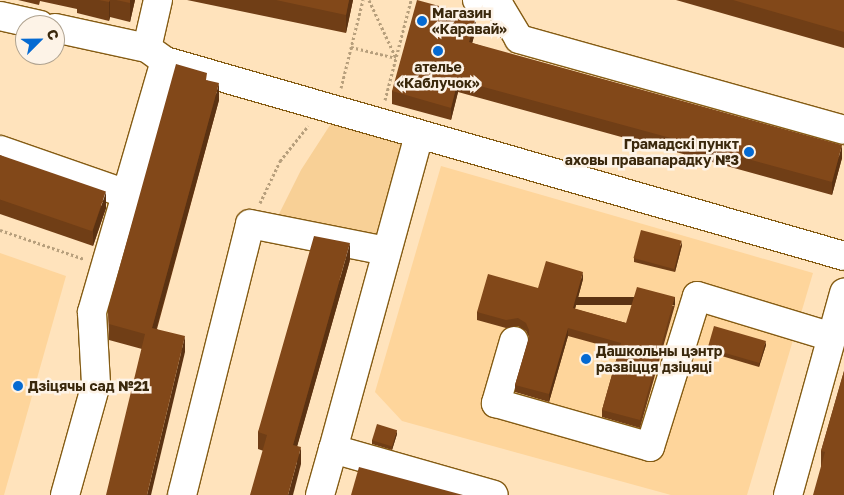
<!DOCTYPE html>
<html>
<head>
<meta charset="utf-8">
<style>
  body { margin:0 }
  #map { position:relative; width:844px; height:495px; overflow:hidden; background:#ffe3bc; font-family:"Golos Text",sans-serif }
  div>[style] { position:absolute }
  .built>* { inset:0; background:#fed59b }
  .green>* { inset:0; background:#f8d096 }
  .path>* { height:3px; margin-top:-1.5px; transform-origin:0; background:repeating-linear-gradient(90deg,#b79f7c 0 2.5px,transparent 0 5px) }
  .roads { filter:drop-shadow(1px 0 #855c14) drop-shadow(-1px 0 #855c14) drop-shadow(0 1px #855c14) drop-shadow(0 -1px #855c14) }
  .minor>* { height:28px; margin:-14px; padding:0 14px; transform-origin:14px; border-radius:14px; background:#fff }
  .wall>* { inset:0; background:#703e16 }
  .shaded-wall>* { inset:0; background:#5b3212; transform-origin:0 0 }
  .building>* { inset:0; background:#824819; transform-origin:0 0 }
  .dots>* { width:14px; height:14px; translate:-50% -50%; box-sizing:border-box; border:2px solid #fdf3e7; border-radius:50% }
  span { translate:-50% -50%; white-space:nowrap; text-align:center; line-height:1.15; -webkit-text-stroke:5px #fdf3e7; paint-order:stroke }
  .poi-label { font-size:14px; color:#3a280c; font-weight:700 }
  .left { translate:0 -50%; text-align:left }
  .right { translate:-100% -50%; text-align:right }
  .north { position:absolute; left:15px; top:15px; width:50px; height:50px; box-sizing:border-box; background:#fdf3e7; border:1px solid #afa28f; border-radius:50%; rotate:67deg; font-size:14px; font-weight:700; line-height:20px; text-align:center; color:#3a280c }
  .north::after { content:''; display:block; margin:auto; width:18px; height:22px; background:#056ad2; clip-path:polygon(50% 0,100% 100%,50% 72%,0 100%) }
</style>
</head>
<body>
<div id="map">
  <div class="built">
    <div style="clip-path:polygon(441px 166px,813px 273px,747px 495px,671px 495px,402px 421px,375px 392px)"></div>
    <div style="clip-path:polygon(0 253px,66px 276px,4px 495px,0 495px)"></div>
  </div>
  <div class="green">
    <div style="clip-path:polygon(332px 122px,403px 142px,407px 153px,382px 243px,276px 220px,301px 170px)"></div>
  </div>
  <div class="path">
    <div style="left:369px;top:0;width:64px;rotate:65deg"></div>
    <div style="left:351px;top:47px;width:46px;rotate:13.7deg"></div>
    <div style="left:341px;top:88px;width:91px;rotate:-76deg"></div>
    <div style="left:385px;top:100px;width:103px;rotate:-75.4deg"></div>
    <div style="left:260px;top:203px;width:47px;rotate:-64.5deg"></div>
    <div style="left:280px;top:161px;width:45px;rotate:-51.3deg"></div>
    <div style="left:0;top:230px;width:89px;rotate:19deg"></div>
  </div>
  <div class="roads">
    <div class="minor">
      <div style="left:477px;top:0;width:24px;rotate:17deg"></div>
      <div style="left:500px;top:7px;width:37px;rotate:59deg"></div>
      <div style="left:519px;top:39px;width:337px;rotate:15.6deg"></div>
      <div style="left:0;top:16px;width:41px;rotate:12.7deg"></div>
      <div style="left:55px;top:28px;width:94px;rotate:12.3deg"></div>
      <div style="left:147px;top:48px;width:49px;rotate:-77.1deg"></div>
      <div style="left:147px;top:48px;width:22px;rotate:36deg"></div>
      <div style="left:165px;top:61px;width:706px;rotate:16.02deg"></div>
      <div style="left:419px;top:135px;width:326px;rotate:105.3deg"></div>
      <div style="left:333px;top:449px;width:167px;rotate:15.9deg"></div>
      <div style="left:0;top:150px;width:133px;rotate:19.2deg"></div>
      <div style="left:514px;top:341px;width:65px;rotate:106.2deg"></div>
      <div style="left:496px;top:403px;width:160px;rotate:15.9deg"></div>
      <div style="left:650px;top:447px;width:158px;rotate:-72.7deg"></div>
      <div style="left:697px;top:296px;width:141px;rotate:16.9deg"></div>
      <div style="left:65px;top:495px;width:115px;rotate:-74.4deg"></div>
      <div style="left:96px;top:384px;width:72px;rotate:-93.2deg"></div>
      <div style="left:92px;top:312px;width:261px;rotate:-73.8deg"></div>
      <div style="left:182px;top:495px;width:279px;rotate:-75.9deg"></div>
      <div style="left:250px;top:224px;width:139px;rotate:11.2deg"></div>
      <div style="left:320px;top:495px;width:48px;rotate:-74.2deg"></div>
      <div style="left:788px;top:495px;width:210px;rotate:-74.5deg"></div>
    </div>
  </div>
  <div class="wall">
    <div style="clip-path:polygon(18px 0,135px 0,130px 22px,110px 17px,109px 21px,77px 13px,77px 9px,40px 1px,39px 5px)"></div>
    <div style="clip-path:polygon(187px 0,353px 0,346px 33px)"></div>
    <div style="clip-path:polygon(676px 0,844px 0,844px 48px)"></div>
    <div style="clip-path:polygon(476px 29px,472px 43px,842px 158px,832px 195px,458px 92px,451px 120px,392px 104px,392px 91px)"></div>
    <div style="clip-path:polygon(207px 80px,219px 100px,157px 329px,185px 352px,142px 349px,109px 340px,108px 309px)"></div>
    <div style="clip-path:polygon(0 155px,106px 208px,93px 246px,0 214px)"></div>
    <div style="clip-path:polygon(682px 245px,675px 272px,634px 262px,634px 258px)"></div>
    <div style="clip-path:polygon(350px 260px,297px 446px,301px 464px,258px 449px,258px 432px)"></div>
    <div style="clip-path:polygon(583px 279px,575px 309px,626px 323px,675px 305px,640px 428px,602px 417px,602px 410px,619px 350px,568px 336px,549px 402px,515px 392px,515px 385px,529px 337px,526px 331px,518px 326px,506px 328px,477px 320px,477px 312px)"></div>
    <div style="clip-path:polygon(766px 345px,759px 367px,708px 352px,708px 348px)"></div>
    <div style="clip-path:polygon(844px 371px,844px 495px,821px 466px,821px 451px)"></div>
    <div style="clip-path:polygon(397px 434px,392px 450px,372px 444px,372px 440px)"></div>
  </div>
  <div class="shaded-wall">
    <div style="clip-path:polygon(110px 0,110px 17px,109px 21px,109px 2px)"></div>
    <div style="clip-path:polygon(130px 0,135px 0,130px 22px)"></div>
    <div style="clip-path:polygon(349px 0,353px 0,346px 33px,346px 15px)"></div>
    <div style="clip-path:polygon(476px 16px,476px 29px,469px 55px,469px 42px)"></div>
    <div style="clip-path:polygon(458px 80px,458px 92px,451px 120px,451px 108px)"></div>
    <div style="clip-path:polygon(219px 83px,219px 100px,152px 344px,152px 328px)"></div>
    <div style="clip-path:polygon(842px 145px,842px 158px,832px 195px,832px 182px)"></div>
    <div style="clip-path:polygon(106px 192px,106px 208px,93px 246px,93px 230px)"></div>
    <div style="clip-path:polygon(682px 241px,682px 245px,675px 272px,675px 268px)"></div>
    <div style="clip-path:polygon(350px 243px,350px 260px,293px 461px,293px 445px)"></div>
    <div style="clip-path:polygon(583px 272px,583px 279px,573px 316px,573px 308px)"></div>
    <div style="left:675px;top:297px;width:8px;height:128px;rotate:90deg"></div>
    <div style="clip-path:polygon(568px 328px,568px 336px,549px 402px,549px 394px)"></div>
    <div style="clip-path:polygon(185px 336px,185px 352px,151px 495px,147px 495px)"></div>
    <div style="clip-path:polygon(766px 341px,766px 345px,759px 367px,759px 363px)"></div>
    <div style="clip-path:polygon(397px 430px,397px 434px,392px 450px,392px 446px)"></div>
    <div style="clip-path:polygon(301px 447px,301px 464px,293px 495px,288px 495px)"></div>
  </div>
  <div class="building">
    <div style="clip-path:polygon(99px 0,110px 0,109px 2px)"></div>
    <div style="clip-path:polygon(116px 0,130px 0,130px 3px)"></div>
    <div style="clip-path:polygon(276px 0,349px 0,346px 15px)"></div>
    <div style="clip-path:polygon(417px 0,476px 16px,469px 42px,842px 145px,832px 182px,458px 80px,451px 108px,392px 91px)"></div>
    <div style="clip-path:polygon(733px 0,844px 0,844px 32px)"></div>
    <div style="clip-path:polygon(176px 64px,207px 73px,206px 80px,219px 83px,152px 328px,185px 336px,147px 495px,106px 495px,145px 334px,109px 324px,108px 309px)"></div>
    <div style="left:0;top:155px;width:112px;height:42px;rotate:19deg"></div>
    <div style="left:641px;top:230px;width:42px;height:29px;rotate:15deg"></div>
    <div style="clip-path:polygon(314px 236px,350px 243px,293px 445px,301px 447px,288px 495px,250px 495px,267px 435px,258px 432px)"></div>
    <div style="clip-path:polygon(546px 261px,583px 272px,573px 308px,626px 323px,637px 287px,675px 297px,640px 420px,602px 410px,621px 343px,568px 328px,549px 394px,515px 385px,529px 338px,529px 330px,526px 323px,518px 318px,506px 320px,477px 312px,488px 274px,538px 288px)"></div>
    <div style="left:714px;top:326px;width:54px;height:23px;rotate:16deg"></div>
    <div style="clip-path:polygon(844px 371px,844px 495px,813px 495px,825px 452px,821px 451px)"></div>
    <div style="left:377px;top:424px;width:21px;height:17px;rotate:17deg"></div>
    <div style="clip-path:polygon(359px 467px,463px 495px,351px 495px)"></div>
  </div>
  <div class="dots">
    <div style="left:422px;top:21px;background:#056ad2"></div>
    <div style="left:438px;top:51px;background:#056ad2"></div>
    <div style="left:749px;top:152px;background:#056ad2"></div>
    <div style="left:586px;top:359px;background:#056ad2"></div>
    <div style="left:18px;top:386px;background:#056ad2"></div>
  </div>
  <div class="poi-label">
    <span class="left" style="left:432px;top:21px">Магазин<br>«Каравай»</span>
    <span style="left:438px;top:75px">ателье<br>«Каблучок»</span>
    <span class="right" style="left:739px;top:152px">Грамадскі пункт<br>аховы правапарадку №3</span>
    <span class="left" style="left:596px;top:359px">Дашкольны цэнтр<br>развіцця дзіцяці</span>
    <span class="left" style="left:28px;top:386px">Дзіцячы сад №21</span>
  </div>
  <div class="north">С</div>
</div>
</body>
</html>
